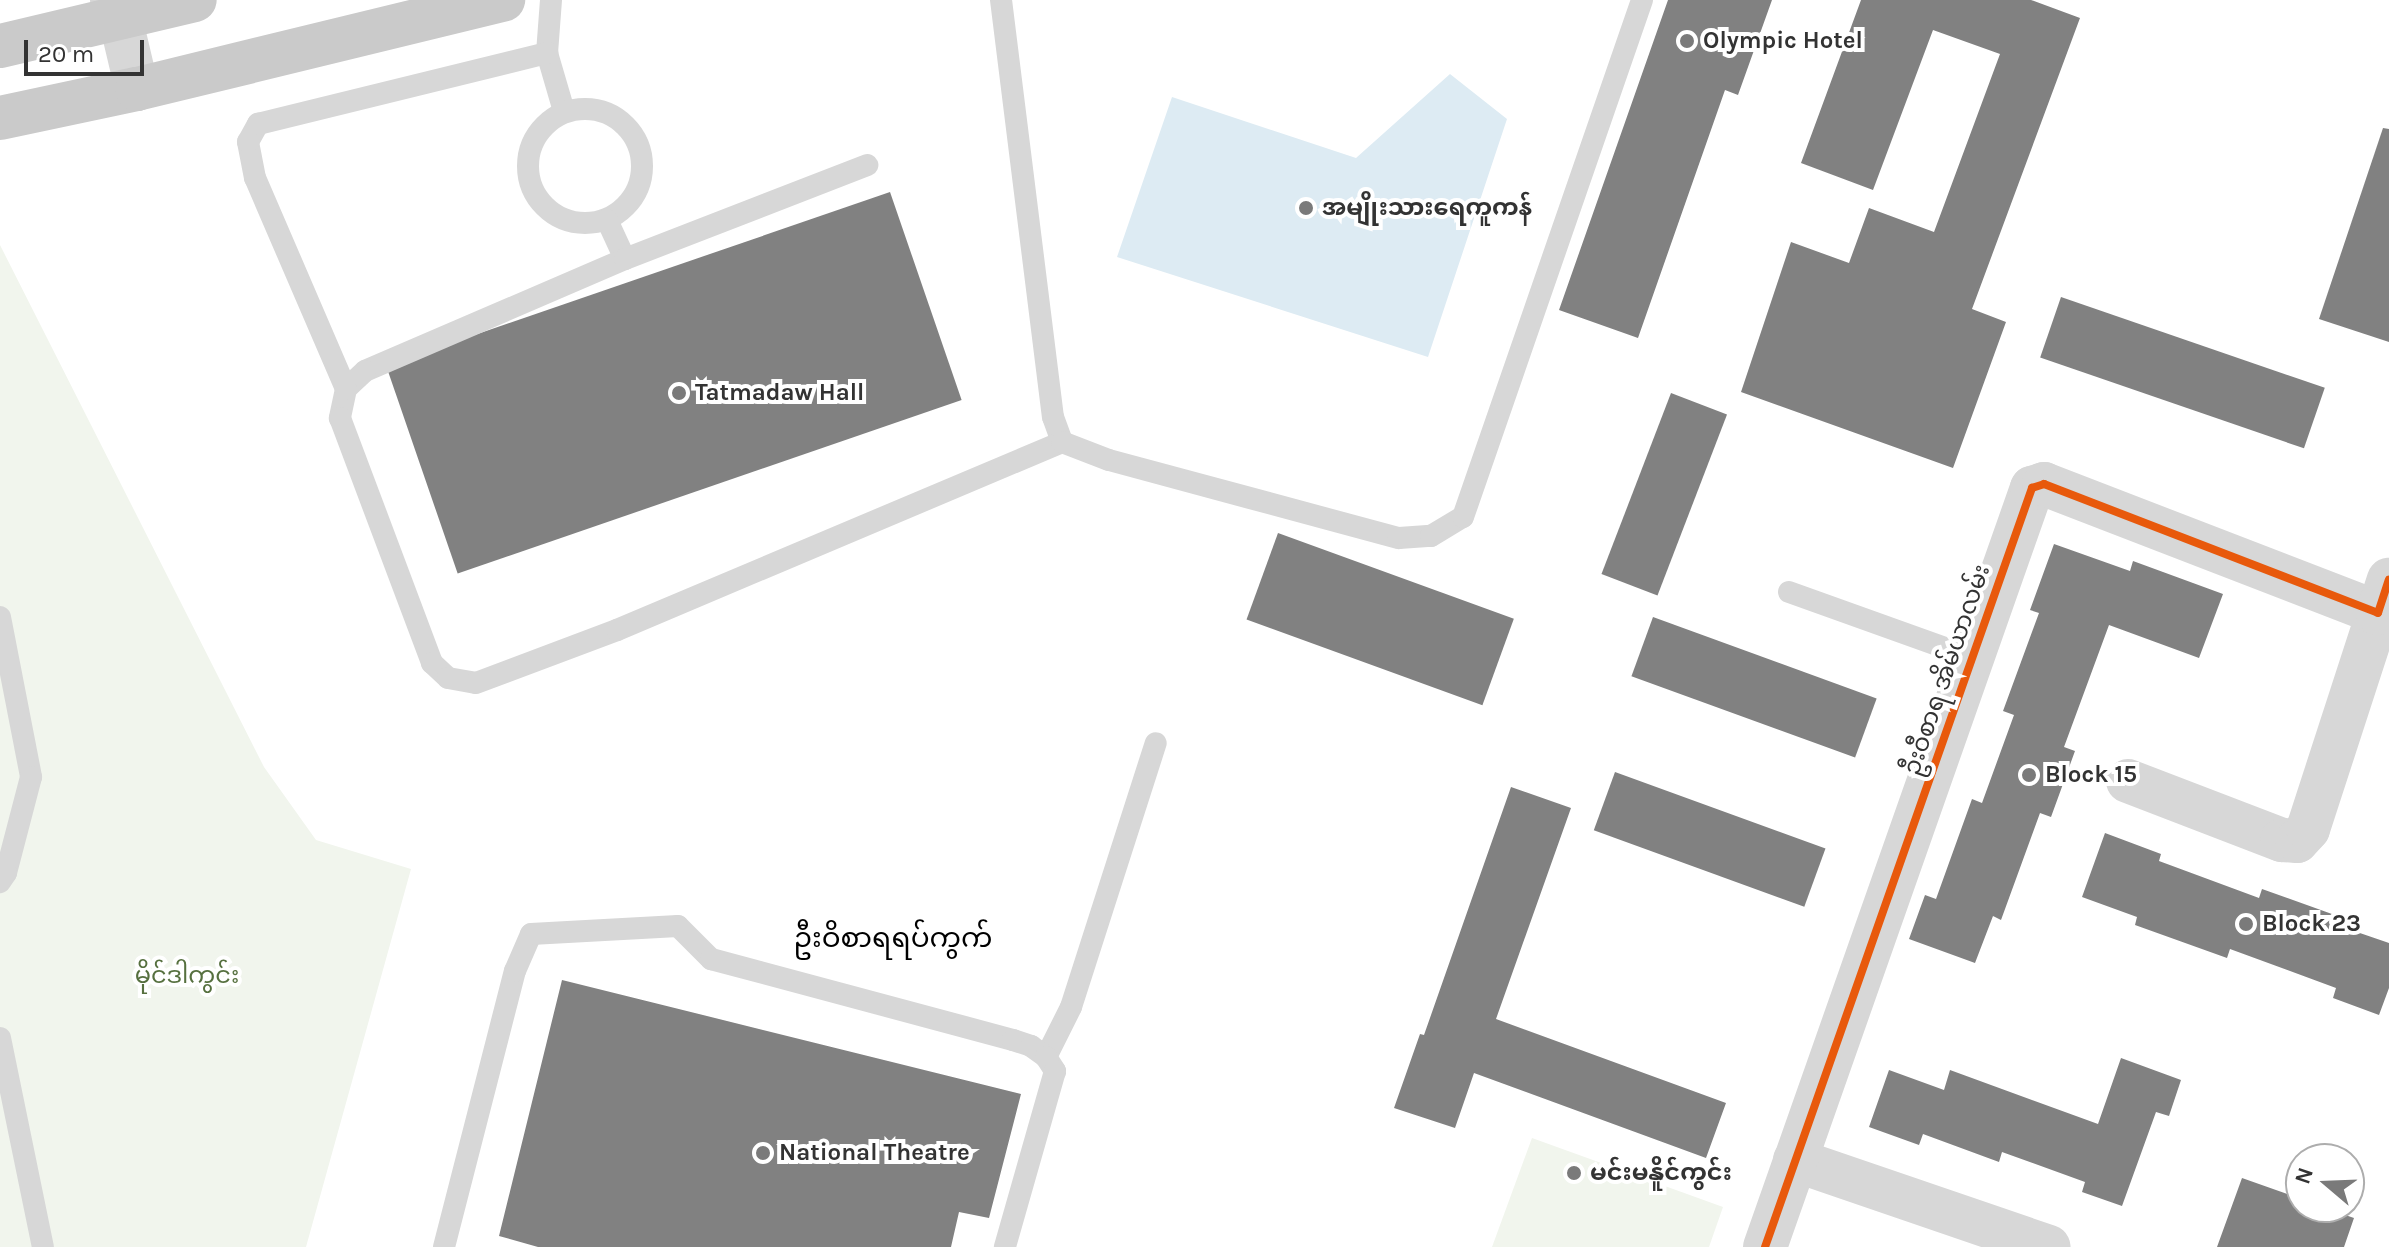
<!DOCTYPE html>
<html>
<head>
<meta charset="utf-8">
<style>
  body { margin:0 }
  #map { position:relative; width:2389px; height:1247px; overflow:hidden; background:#fff; font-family:Karla,"Noto Sans Myanmar",sans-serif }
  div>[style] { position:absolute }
  .green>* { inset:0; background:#f1f5ed }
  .water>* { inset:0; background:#ddebf3 }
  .building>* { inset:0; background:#818181; transform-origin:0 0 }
  .lane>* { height:22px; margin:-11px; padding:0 11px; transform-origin:11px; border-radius:11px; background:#d7d7d7 }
  .lane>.ring { margin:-11px; padding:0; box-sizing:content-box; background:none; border:22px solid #d7d7d7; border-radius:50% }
  .street>* { height:44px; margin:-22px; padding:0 22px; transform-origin:22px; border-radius:22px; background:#d7d7d7 }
  .primary>* { height:44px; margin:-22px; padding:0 22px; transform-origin:22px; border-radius:22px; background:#cacaca }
  .cycleway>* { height:8px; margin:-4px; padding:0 4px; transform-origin:4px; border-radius:4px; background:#e8590c }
  .dots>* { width:22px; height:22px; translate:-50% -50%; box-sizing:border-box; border:4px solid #fff; border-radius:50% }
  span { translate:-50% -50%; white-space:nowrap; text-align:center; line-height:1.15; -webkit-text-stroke:8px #fff; paint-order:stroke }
  .poi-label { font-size:24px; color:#333; font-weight:700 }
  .left { translate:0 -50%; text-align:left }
  .street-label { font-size:24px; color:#333 }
  .park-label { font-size:24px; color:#56703f }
  .quarter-label { font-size:28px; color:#000 }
  .north { position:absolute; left:2285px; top:1143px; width:80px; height:80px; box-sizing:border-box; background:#fff; border:2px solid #adadad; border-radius:50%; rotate:289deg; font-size:22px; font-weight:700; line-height:32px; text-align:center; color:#333 }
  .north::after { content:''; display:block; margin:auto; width:28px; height:36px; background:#7a7a7a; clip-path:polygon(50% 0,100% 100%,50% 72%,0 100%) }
  .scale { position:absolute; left:24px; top:40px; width:120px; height:36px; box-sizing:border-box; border:4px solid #333; border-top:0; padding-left:10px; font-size:24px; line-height:28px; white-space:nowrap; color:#333; -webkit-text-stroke:6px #fff; paint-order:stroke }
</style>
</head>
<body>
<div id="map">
  <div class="green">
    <div style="clip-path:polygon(0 245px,264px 767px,316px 840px,411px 869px,306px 1247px,0 1247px)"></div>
    <div style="clip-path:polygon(1532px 1138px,1723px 1207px,1709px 1247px,1492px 1247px)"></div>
  </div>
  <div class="water">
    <div style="clip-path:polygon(1450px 74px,1507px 119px,1428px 357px,1117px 257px,1172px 97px,1356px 158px)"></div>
  </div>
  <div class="building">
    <div style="clip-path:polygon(1668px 0,1772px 0,1738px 95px,1725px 90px,1638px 338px,1559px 310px)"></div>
    <div style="clip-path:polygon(1861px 0,2031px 0,2080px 18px,1972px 309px,2006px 322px,1953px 468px,1741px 392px,1791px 242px,1849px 263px,1869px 208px,1934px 232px,2000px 54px,1933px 30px,1873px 190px,1801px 163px)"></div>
    <div style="clip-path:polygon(2383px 128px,2389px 129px,2389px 342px,2319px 319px)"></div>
    <div style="left:890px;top:192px;width:220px;height:533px;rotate:71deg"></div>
    <div style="left:2061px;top:297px;width:279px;height:64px;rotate:19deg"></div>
    <div style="left:1671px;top:393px;width:60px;height:194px;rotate:21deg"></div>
    <div style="left:1278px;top:533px;width:251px;height:92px;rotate:20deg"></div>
    <div style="clip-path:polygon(2054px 544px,2130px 571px,2133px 561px,2223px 594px,2199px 658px,2109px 625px,2064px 747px,2075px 751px,2051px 817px,2040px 813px,2001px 920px,1993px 916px,1975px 963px,1909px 939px,1925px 895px,1936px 899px,1972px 799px,1982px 803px,2014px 715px,2003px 711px,2039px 613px,2030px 610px)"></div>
    <div style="left:1653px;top:617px;width:238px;height:63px;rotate:20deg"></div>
    <div style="left:1615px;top:772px;width:224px;height:62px;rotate:20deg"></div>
    <div style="clip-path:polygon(1511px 787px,1571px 808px,1496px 1019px,1726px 1103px,1706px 1158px,1474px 1073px,1455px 1128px,1394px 1108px,1420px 1034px,1424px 1035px)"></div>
    <div style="clip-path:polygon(2105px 833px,2161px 854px,2159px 861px,2259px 898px,2262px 889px,2357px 923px,2354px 931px,2389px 943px,2389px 988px,2379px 1015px,2333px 998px,2336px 988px,2230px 949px,2227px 958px,2135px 925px,2137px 917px,2082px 897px)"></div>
    <div style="clip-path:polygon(562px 980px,1021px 1094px,989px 1218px,959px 1212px,951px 1247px,538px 1247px,499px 1236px)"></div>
    <div style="clip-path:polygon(2121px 1058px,2181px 1080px,2169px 1116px,2156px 1112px,2122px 1206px,2082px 1192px,2085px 1182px,2002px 1152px,1999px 1162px,1923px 1134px,1919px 1145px,1869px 1127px,1889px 1070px,1944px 1090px,1950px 1070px,2098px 1124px)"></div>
    <div style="clip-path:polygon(2242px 1178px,2301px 1199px,2301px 1207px,2322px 1207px,2354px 1218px,2344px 1247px,2217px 1247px)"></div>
  </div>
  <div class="lane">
    <div style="left:551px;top:0;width:53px;rotate:94.3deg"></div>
    <div style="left:547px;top:53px;width:60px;rotate:73.7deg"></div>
    <div style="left:1001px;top:0;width:420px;rotate:82.9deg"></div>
    <div style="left:1053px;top:417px;width:27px;rotate:70deg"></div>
    <div class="ring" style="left:528px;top:109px;width:92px;height:92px"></div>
    <div style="left:607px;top:220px;width:43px;rotate:65.2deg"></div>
    <div style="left:625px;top:259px;width:283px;rotate:156.7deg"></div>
    <div style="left:365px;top:371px;width:26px;rotate:137deg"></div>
    <div style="left:346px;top:389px;width:30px;rotate:102deg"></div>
    <div style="left:340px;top:418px;width:262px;rotate:69.4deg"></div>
    <div style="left:432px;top:663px;width:22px;rotate:43deg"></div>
    <div style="left:448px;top:678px;width:28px;rotate:10deg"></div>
    <div style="left:476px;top:683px;width:151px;rotate:-20.6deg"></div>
    <div style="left:617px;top:630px;width:483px;rotate:-22.9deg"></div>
    <div style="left:1062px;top:442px;width:50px;rotate:21deg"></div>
    <div style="left:1109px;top:460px;width:300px;rotate:15.1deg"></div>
    <div style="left:1399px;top:538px;width:32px;rotate:-4deg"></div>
    <div style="left:1431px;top:536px;width:37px;rotate:-31deg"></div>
    <div style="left:1463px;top:517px;width:547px;rotate:-70.9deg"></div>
    <div style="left:625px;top:259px;width:260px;rotate:-21.2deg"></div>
    <div style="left:346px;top:389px;width:230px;rotate:-113.3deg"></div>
    <div style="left:255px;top:178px;width:37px;rotate:-101deg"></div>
    <div style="left:248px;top:142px;width:21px;rotate:-61deg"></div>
    <div style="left:258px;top:124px;width:298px;rotate:-13.8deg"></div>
    <div style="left:1789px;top:592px;width:195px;rotate:19.7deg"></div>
    <div style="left:0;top:617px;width:163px;rotate:79deg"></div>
    <div style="left:31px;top:777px;width:99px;rotate:104.6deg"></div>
    <div style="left:6px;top:873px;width:11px;rotate:124deg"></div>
    <div style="left:0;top:1038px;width:213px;rotate:78.4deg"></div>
    <div style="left:1046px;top:1057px;width:56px;rotate:-63.4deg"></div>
    <div style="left:1071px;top:1007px;width:277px;rotate:-72.2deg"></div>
    <div style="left:444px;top:1247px;width:285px;rotate:-75.6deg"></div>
    <div style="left:515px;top:971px;width:40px;rotate:-66.6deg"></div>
    <div style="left:531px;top:934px;width:147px;rotate:-3.1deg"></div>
    <div style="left:678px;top:926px;width:47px;rotate:45deg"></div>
    <div style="left:711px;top:959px;width:313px;rotate:15deg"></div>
    <div style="left:1013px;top:1040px;width:19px;rotate:18deg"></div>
    <div style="left:1031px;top:1046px;width:19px;rotate:36deg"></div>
    <div style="left:1046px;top:1057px;width:17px;rotate:57deg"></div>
    <div style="left:1055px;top:1071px;width:183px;rotate:105.9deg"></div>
  </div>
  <div class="street">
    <div style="left:112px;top:0;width:19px;rotate:65deg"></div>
    <div style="left:120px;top:17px;width:74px;rotate:76.7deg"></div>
    <div style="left:2128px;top:781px;width:165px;rotate:21deg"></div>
    <div style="left:2282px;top:840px;width:15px;rotate:4deg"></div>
    <div style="left:2297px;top:841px;width:16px;rotate:-47deg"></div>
    <div style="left:2308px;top:829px;width:227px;rotate:-72deg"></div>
    <div style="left:1795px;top:1160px;width:268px;rotate:18.9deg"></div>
    <div style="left:1765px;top:1247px;width:805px;rotate:-70.62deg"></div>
    <div style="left:2032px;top:488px;width:13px;rotate:-18deg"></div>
    <div style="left:2044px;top:484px;width:358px;rotate:21.1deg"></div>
    <div style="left:2378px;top:613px;width:35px;rotate:-72deg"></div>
  </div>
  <div class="primary">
    <div style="left:0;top:46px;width:200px;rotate:-13.3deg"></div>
    <div style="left:0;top:118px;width:140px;rotate:-12deg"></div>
    <div style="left:137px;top:89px;width:377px;rotate:-13.7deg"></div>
  </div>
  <div class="cycleway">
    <div style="left:1765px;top:1247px;width:805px;rotate:-70.62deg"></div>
    <div style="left:2032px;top:488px;width:13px;rotate:-18deg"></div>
    <div style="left:2044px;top:484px;width:358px;rotate:21.1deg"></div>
    <div style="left:2378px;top:613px;width:35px;rotate:-72deg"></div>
  </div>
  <div class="dots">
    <div style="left:1687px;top:41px;background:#7a7a7a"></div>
    <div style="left:1306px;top:208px;background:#7a7a7a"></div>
    <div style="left:679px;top:393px;background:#7a7a7a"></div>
    <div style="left:2029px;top:775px;background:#7a7a7a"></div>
    <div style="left:2246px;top:924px;background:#7a7a7a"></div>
    <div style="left:763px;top:1153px;background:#7a7a7a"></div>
    <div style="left:1574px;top:1173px;background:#7a7a7a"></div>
  </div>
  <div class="poi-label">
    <span class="left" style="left:1703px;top:41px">Olympic Hotel</span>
    <span class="left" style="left:1322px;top:208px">အမျိုးသားရေကူကန်</span>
    <span class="left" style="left:695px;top:393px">Tatmadaw Hall</span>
    <span class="left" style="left:2045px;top:775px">Block 15</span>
    <span class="left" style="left:2262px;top:924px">Block 23</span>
    <span class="left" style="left:779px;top:1153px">National Theatre</span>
    <span class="left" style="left:1590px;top:1173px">မင်းမနိူင်ကွင်း</span>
  </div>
  <div class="street-label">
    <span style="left:1947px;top:670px;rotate:-71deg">ဦးဝီစာရ အိမ်ယာလမ်း</span>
  </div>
  <div class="park-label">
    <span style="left:187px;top:976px">မိုင်ဒါကွင်း</span>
  </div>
  <div class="quarter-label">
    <span style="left:893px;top:938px">ဦးဝိစာရရပ်ကွက်</span>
  </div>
  <div class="north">N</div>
  <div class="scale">20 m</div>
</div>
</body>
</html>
